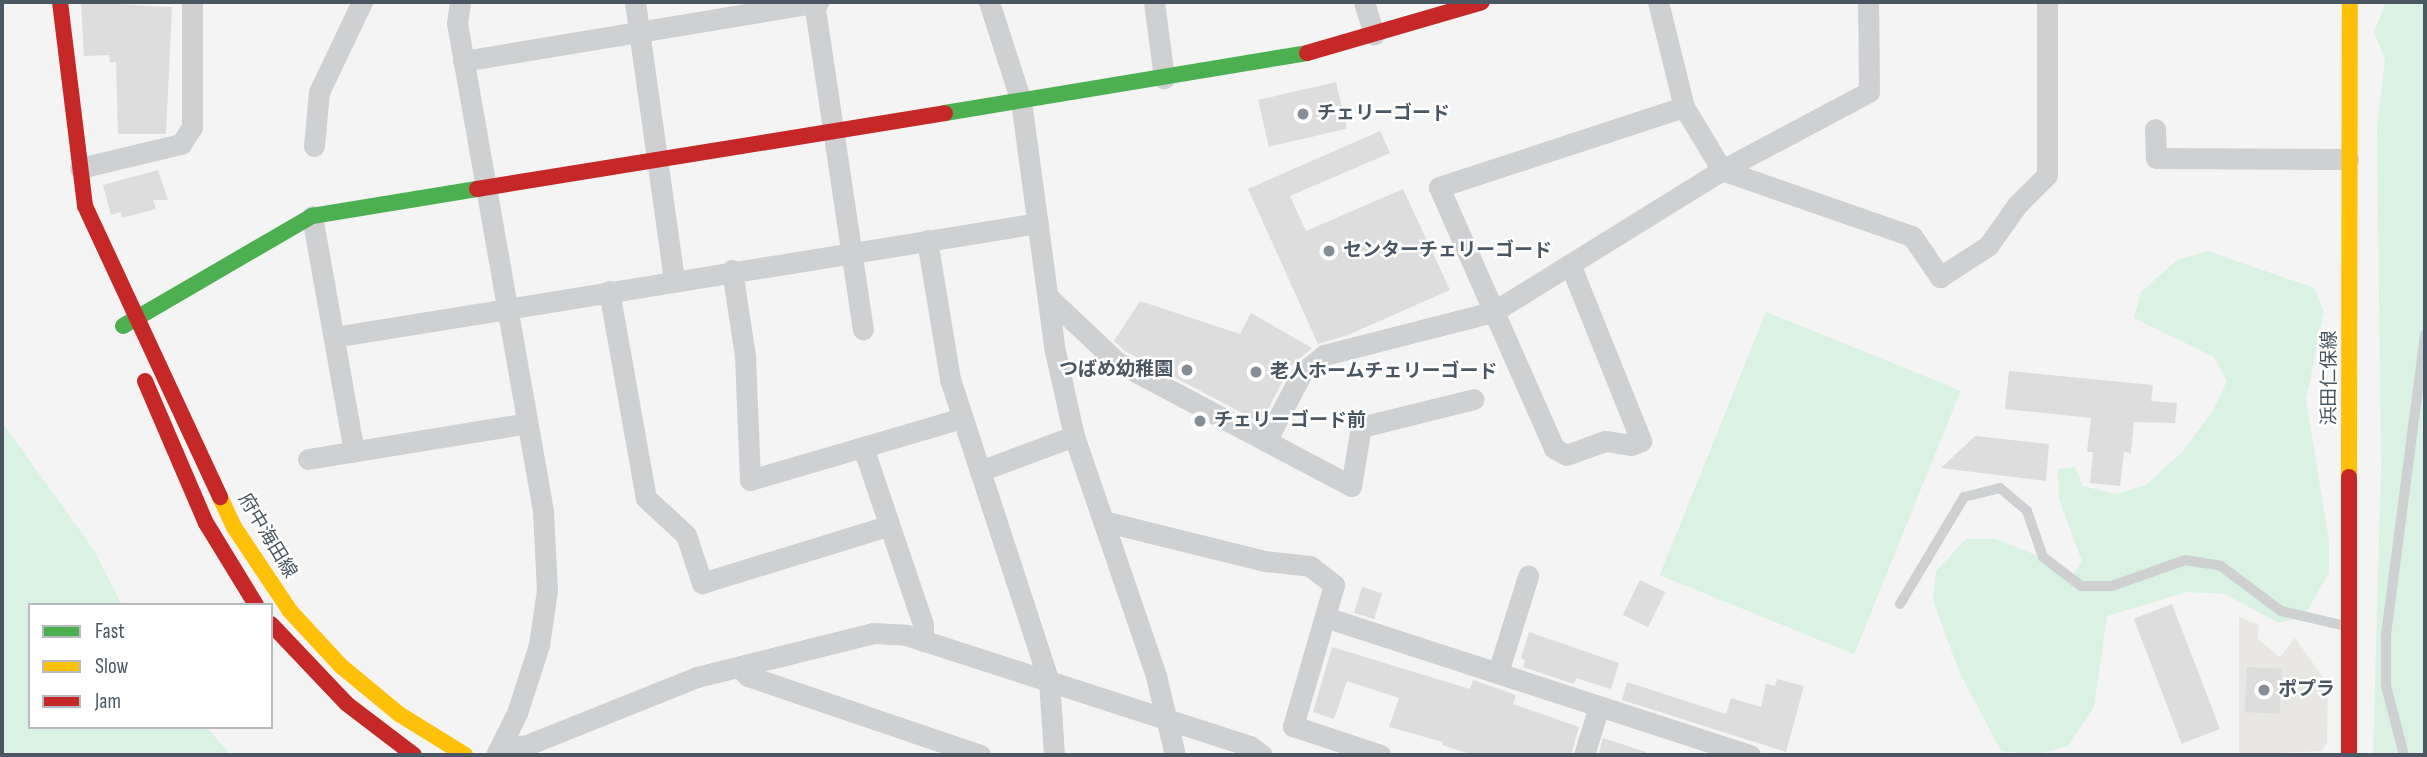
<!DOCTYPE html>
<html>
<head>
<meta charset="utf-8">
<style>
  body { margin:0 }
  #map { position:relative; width:2427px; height:757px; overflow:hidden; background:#f4f4f4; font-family:"Sofia Sans Condensed","Noto Sans JP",sans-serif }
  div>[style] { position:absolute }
  .commercial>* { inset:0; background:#e8e7e3 }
  .green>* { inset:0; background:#d9f2e3; transform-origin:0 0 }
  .building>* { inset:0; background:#ddddde; transform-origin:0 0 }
  .lane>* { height:10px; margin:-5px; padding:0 5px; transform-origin:5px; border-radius:5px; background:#ced0d2 }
  .street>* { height:21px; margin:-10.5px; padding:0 10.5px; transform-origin:10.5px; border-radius:10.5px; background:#ced0d2 }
  .fast>* { height:16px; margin:-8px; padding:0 8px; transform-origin:8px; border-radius:8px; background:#4caf50 }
  .slow>* { height:16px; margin:-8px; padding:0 8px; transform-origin:8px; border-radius:8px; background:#ffc107 }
  .jam>* { height:16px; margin:-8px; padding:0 8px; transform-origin:8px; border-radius:8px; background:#c62828 }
  .dots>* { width:19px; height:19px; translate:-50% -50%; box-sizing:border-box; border:4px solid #fff; border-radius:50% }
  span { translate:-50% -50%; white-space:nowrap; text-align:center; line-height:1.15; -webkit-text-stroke:5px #fff; paint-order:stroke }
  .poi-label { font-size:19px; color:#4a5661; font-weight:700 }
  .left { translate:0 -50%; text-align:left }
  .right { translate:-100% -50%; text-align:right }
  .street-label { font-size:19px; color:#4a5661 }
  .frame { position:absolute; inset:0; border:4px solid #4a5661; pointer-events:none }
  .legend { position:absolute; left:28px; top:603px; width:245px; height:126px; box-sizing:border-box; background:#fff; border:2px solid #b7bbc0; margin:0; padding:9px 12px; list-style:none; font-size:21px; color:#4a5661 }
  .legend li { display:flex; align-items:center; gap:14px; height:35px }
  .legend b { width:35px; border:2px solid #b7bbc0 }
</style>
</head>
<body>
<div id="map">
  <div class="commercial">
    <div style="clip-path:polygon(2239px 617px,2259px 625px,2258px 639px,2280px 657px,2295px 638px,2328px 684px,2327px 743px,2322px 751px,2239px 755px)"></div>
  </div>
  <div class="green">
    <div style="clip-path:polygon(2386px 2px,2425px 2px,2425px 755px,2373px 755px,2381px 468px,2377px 127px,2385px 60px,2374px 32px)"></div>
    <div style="clip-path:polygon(2208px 251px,2314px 288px,2324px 312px,2306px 400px,2329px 541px,2329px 573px,2304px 616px,2279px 623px,2225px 594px,2187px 592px,2107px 616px,2094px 707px,2068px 746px,2037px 755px,2001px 751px,1959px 671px,1933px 600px,1936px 571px,1966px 539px,1996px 539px,2036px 555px,2070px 580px,2082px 561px,2059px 499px,2058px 469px,2075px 467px,2083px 486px,2116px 494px,2146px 485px,2183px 451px,2212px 412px,2227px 381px,2214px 357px,2134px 318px,2141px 292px,2177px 260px)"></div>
    <div style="left:1766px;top:312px;width:210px;height:284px;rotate:22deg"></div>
    <div style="clip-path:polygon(2px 422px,94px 550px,122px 605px,30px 605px,30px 727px,206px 727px,231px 755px,2px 755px)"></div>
  </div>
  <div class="building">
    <div style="clip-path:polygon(81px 2px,172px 7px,166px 134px,118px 134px,116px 62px,110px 63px,109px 55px,84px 56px)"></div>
    <div style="left:1336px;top:82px;width:48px;height:80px;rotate:77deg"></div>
    <div style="clip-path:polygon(1380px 131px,1390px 153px,1290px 196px,1306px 231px,1403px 189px,1450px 290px,1348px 335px,1318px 344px,1248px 189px)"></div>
    <div style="clip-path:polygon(158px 170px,168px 200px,153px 200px,156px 209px,122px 218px,121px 212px,111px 215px,103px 185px)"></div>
    <div style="clip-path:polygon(1140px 301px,1240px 334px,1251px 313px,1312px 348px,1290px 367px,1261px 423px,1125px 351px,1114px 341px)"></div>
    <div style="clip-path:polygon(2009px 371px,2153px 385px,2151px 401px,2177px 403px,2175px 423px,2134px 422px,2131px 453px,2124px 452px,2120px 486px,2090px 483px,2093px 452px,2087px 452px,2091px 418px,2005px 409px)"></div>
    <div style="clip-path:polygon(1975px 436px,2049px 444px,2046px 481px,1941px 468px)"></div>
    <div style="left:1640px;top:580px;width:28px;height:39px;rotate:26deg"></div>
    <div style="left:1362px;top:587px;width:21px;height:27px;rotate:17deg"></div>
    <div style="left:2172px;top:604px;width:134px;height:41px;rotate:69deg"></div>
    <div style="clip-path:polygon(1529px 632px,1619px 663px,1611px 689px,1576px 678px,1574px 684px,1523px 667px,1525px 660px,1521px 658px)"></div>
    <div style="clip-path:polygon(1332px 647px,1470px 689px,1473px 680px,1516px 695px,1513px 704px,1579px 727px,1571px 755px,1473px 755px,1442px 745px,1443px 742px,1389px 727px,1399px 698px,1347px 681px,1334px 719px,1313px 712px)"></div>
    <div style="left:2247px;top:667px;width:35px;height:45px;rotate:3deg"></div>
    <div style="clip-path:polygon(1777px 679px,1804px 686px,1786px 752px,1622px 700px,1627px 682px,1726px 714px,1731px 698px,1761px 707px,1766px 684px,1775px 686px)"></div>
    <div style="clip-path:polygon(1603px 738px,1646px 752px,1645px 755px,1598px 755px)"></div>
  </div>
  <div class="lane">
    <div style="left:1900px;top:604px;width:125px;rotate:-59.1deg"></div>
    <div style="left:1964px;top:497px;width:37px;rotate:-14deg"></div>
    <div style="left:2000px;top:488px;width:35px;rotate:40deg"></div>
    <div style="left:2027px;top:511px;width:49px;rotate:70.8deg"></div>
    <div style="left:2043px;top:557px;width:48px;rotate:37.3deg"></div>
    <div style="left:2081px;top:586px;width:31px"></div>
    <div style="left:2112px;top:586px;width:77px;rotate:-19.6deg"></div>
    <div style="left:2185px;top:560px;width:36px;rotate:9deg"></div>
    <div style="left:2221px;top:566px;width:75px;rotate:36.9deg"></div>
    <div style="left:2281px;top:611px;width:67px;rotate:13deg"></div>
    <div style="left:2404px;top:755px;width:71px;rotate:-104.6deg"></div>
    <div style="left:2386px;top:686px;width:51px;rotate:-90deg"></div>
    <div style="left:2386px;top:635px;width:303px;rotate:-82.6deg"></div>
  </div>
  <div class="street">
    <div style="left:460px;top:2px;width:21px;rotate:98deg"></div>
    <div style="left:457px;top:23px;width:496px;rotate:80deg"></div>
    <div style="left:543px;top:511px;width:79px;rotate:87.1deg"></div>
    <div style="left:547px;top:590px;width:56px;rotate:98.3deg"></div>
    <div style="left:539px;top:645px;width:71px;rotate:107.9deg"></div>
    <div style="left:517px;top:713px;width:47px;rotate:116.6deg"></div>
    <div style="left:635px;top:2px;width:280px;rotate:82deg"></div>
    <div style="left:814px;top:2px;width:331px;rotate:81.5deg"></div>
    <div style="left:989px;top:2px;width:104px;rotate:72.1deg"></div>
    <div style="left:1021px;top:101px;width:252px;rotate:82.3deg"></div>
    <div style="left:1055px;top:351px;width:87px;rotate:77.4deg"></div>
    <div style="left:1074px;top:436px;width:254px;rotate:71.1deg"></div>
    <div style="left:1156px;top:676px;width:81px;rotate:76.5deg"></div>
    <div style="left:1154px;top:2px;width:77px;rotate:82.5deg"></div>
    <div style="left:1364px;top:2px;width:34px;rotate:73deg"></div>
    <div style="left:1658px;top:2px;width:108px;rotate:76.1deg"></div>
    <div style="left:1684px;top:107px;width:74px;rotate:58.9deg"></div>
    <div style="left:1722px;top:170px;width:201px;rotate:19.2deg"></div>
    <div style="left:1912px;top:236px;width:50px;rotate:55.7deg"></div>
    <div style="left:1940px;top:277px;width:57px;rotate:-32.9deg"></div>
    <div style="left:1988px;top:246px;width:50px;rotate:-54.7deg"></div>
    <div style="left:2017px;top:205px;width:42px;rotate:-45deg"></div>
    <div style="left:2047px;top:175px;width:173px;rotate:-90deg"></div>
    <div style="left:463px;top:61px;width:360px;rotate:-9.4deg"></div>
    <div style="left:2155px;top:129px;width:29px;rotate:88deg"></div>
    <div style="left:2156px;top:158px;width:192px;rotate:0.3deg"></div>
    <div style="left:314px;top:146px;width:54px;rotate:-84.7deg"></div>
    <div style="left:319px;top:92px;width:100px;rotate:-64.5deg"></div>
    <div style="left:80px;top:168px;width:104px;rotate:-13.4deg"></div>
    <div style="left:181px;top:144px;width:20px;rotate:-57deg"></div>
    <div style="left:192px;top:127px;width:125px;rotate:-90deg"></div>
    <div style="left:312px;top:216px;width:239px;rotate:79.9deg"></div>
    <div style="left:927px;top:240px;width:141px;rotate:80.6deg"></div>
    <div style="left:950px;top:379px;width:318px;rotate:71.9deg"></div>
    <div style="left:1049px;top:681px;width:74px;rotate:86.1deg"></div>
    <div style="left:1570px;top:264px;width:191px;rotate:68.1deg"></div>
    <div style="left:1641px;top:441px;width:11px;rotate:158deg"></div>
    <div style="left:1631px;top:445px;width:26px;rotate:-171deg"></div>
    <div style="left:1605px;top:441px;width:41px;rotate:160.3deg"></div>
    <div style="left:1566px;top:455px;width:14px;rotate:-150deg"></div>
    <div style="left:1554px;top:448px;width:285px;rotate:-113.8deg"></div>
    <div style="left:1439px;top:187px;width:258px;rotate:-18.1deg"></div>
    <div style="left:732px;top:270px;width:87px;rotate:81.4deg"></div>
    <div style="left:745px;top:356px;width:124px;rotate:87.7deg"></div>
    <div style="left:750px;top:480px;width:221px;rotate:-16.3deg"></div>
    <div style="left:609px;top:291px;width:210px;rotate:79.9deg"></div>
    <div style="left:646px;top:498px;width:54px;rotate:42.8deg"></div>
    <div style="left:686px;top:535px;width:51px;rotate:71.6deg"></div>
    <div style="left:702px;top:583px;width:194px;rotate:-17.1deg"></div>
    <div style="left:1048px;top:297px;width:95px;rotate:43.3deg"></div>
    <div style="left:1117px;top:362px;width:265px;rotate:27.9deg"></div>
    <div style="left:1351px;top:486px;width:60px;rotate:-80.4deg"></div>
    <div style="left:1361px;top:427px;width:116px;rotate:-13.9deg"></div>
    <div style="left:334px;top:337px;width:713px;rotate:-9.2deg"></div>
    <div style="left:1266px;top:441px;width:77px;rotate:-62.1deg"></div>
    <div style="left:1302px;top:373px;width:28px;rotate:-39deg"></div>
    <div style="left:1324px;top:355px;width:174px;rotate:-14.3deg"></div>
    <div style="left:1493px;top:312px;width:269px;rotate:-31.8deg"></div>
    <div style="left:1722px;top:170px;width:166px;rotate:-28deg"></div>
    <div style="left:1869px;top:92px;width:90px;rotate:-90.6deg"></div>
    <div style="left:864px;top:450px;width:184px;rotate:71.3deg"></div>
    <div style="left:923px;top:624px;width:17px;rotate:90deg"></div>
    <div style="left:308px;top:459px;width:222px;rotate:-9.3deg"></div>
    <div style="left:980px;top:471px;width:100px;rotate:-20.4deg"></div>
    <div style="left:1103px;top:521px;width:167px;rotate:13.9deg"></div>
    <div style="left:1265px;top:561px;width:45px;rotate:6.3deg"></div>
    <div style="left:1310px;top:566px;width:31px;rotate:38deg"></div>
    <div style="left:1334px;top:585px;width:147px;rotate:106.2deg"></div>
    <div style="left:1293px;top:726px;width:92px;rotate:18.4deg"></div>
    <div style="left:1325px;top:617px;width:447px;rotate:18deg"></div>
    <div style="left:739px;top:667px;width:13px;rotate:45deg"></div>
    <div style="left:748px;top:676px;width:245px;rotate:18.8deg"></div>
    <div style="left:1498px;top:672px;width:101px;rotate:-72.6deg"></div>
    <div style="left:501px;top:747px;width:26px;rotate:-4deg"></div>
    <div style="left:527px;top:745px;width:183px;rotate:-21.8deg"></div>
    <div style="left:697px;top:677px;width:181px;rotate:-14deg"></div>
    <div style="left:873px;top:633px;width:33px;rotate:3deg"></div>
    <div style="left:906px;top:635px;width:361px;rotate:17.9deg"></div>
    <div style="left:1250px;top:746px;width:15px;rotate:37deg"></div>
    <div style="left:1584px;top:755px;width:51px;rotate:-73deg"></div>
  </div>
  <div class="fast">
    <div style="left:945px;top:113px;width:367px;rotate:-9.4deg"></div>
    <div style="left:123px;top:326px;width:219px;rotate:-30.2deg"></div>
    <div style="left:312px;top:216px;width:167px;rotate:-9.3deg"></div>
  </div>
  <div class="slow">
    <div style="left:2349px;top:477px;width:475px;rotate:-89.9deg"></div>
    <div style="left:220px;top:497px;width:33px;rotate:65deg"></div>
    <div style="left:234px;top:527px;width:101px;rotate:56.3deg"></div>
    <div style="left:290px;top:611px;width:75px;rotate:47.2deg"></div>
    <div style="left:341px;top:666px;width:75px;rotate:39.6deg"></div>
    <div style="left:399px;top:714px;width:78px;rotate:31.8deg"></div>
  </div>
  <div class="jam">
    <div style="left:60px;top:2px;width:206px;rotate:83deg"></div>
    <div style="left:85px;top:206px;width:321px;rotate:65.1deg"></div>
    <div style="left:1307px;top:53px;width:182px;rotate:-16.2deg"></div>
    <div style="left:477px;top:189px;width:474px;rotate:-9.2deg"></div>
    <div style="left:145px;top:381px;width:155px;rotate:66.8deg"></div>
    <div style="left:206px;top:523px;width:96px;rotate:58.6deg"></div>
    <div style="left:271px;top:624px;width:110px;rotate:46.5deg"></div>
    <div style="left:347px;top:704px;width:84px;rotate:37.3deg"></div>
    <div style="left:2349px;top:755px;width:278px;rotate:-90deg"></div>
  </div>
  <div class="dots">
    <div style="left:1303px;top:114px;background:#868d94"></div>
    <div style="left:1329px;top:251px;background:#868d94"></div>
    <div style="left:1187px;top:370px;background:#868d94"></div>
    <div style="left:1256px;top:372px;background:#868d94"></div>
    <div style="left:1200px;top:421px;background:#868d94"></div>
    <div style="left:2264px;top:690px;background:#868d94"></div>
  </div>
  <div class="poi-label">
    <span class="left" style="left:1317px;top:114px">チェリーゴード</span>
    <span class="left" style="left:1343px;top:251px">センターチェリーゴード</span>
    <span class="right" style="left:1173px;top:370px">つばめ幼稚園</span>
    <span class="left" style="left:1270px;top:372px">老人ホームチェリーゴード</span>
    <span class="left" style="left:1214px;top:421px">チェリーゴード前</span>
    <span class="left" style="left:2278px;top:690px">ポプラ</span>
  </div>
  <div class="street-label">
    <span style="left:2330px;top:378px;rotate:-90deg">浜田仁保線</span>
    <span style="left:267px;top:536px;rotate:59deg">府中海田線</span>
  </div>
  <div class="frame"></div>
  <ul class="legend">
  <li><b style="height:9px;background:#4caf50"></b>Fast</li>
  <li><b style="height:9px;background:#ffc107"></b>Slow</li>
  <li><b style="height:9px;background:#c62828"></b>Jam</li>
  </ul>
</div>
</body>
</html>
